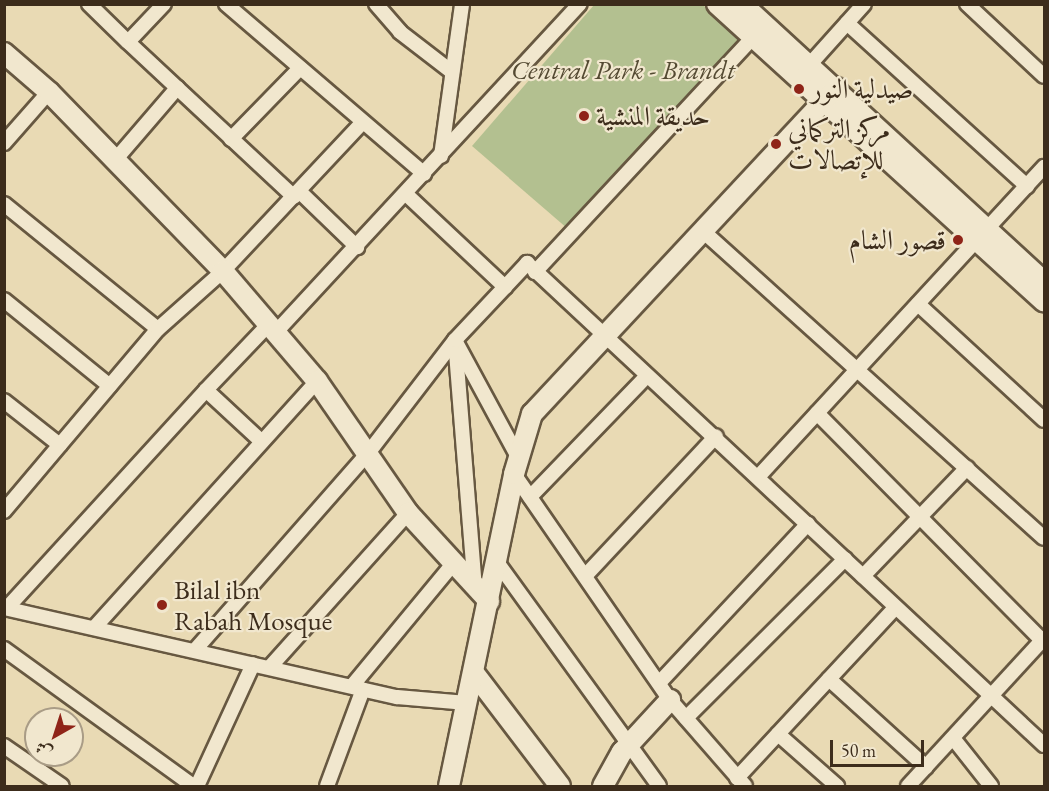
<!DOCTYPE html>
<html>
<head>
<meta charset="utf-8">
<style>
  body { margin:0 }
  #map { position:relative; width:1049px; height:791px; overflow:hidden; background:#e9dab4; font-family:"EB Garamond",Amiri,serif }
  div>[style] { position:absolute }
  .green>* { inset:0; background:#b3c090 }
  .roads { filter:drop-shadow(2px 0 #675841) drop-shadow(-2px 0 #675841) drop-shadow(0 2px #675841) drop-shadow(0 -2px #675841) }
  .street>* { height:14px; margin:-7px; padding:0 7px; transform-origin:7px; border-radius:7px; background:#f1e7ce }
  .secondary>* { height:20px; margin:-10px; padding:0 10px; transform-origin:10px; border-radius:10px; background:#f1e7ce }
  .dots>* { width:16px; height:16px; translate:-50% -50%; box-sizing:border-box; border:3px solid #f1e7ce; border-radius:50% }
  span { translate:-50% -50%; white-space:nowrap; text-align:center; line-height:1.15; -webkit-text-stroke:4.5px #f1e7ce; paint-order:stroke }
  .park-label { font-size:27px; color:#544a32; font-style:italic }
  .poi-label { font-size:27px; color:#3c2c1b }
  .left { translate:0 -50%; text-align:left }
  .right { translate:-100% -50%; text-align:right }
  .frame { position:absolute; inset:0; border:6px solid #3c2c1b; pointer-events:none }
  .north { position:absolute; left:24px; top:707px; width:60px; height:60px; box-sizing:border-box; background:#f1e7ce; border:2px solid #a99c86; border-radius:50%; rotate:219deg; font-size:16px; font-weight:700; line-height:24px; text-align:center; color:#3c2c1b }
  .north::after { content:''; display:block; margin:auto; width:21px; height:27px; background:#8f2418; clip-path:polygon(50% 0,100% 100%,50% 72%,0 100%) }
  .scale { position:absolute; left:830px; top:740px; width:94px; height:27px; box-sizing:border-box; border:3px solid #3c2c1b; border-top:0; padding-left:8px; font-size:18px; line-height:21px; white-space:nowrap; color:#3c2c1b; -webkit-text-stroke:4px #f1e7ce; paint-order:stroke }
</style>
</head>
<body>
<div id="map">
  <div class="green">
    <div style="clip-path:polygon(594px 5px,703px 5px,740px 38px,568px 229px,472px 146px)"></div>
  </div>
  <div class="roads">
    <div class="street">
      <div style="left:89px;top:4px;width:54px;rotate:44.3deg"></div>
      <div style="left:164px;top:4px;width:52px;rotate:133.5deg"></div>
      <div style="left:128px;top:42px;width:227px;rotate:43deg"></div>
      <div style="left:226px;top:4px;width:261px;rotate:40.6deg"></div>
      <div style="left:376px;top:4px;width:37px;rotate:49deg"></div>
      <div style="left:400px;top:32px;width:66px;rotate:37.6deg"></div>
      <div style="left:967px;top:4px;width:105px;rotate:43.1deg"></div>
      <div style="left:847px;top:23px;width:243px;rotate:42.2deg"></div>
      <div style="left:803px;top:72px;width:91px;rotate:-48.1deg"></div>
      <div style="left:231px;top:139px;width:99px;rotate:-45.8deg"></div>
      <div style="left:4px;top:143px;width:68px;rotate:-48.6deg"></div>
      <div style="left:441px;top:156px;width:153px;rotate:-82.1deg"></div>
      <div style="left:116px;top:159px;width:94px;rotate:-49.3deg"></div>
      <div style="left:299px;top:191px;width:81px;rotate:44deg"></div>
      <div style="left:406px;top:194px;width:136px;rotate:43.2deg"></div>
      <div style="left:505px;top:287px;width:33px;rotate:-47deg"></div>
      <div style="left:527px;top:263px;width:707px;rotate:42.99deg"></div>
      <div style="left:4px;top:204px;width:198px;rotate:39.1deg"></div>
      <div style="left:704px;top:232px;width:457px;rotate:42deg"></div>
      <div style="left:535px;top:272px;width:321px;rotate:-47.1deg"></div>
      <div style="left:4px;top:300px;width:136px;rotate:39.1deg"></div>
      <div style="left:918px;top:304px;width:171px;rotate:42.6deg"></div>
      <div style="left:276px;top:332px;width:447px;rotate:-47.2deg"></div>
      <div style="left:455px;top:340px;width:247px;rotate:85.4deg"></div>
      <div style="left:457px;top:344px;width:128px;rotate:61.6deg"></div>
      <div style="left:206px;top:390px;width:91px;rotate:-46.3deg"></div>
      <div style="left:4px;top:401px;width:71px;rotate:38.2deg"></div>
      <div style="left:817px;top:413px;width:320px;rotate:45.3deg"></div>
      <div style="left:514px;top:474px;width:275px;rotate:55.4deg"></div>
      <div style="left:670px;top:700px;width:114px;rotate:48.9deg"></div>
      <div style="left:758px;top:477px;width:422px;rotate:-47.3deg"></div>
      <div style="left:530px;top:497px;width:168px;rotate:-46deg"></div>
      <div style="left:4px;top:511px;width:238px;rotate:-49.8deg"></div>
      <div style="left:158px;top:329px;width:87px;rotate:-41.7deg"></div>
      <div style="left:223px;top:271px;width:204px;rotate:-46.8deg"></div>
      <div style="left:497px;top:562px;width:276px;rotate:54.1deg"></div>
      <div style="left:586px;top:575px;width:190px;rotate:-46.9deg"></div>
      <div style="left:863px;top:576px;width:150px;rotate:-46.1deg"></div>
      <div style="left:4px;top:608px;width:403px;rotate:12.8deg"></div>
      <div style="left:397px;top:697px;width:70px;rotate:4.9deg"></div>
      <div style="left:7px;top:608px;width:295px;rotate:-47.6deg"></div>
      <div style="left:206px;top:390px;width:76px;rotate:42.9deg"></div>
      <div style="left:94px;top:628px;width:333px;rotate:-47.9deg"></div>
      <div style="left:4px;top:649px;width:233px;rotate:35.9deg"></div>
      <div style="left:195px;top:650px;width:264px;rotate:-48.7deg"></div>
      <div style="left:369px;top:452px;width:141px;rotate:-52.5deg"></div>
      <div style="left:455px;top:340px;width:73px;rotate:-46.7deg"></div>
      <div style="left:270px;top:667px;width:207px;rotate:-48.1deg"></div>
      <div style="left:829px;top:679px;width:131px;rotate:42.2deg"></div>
      <div style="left:659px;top:683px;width:218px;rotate:-46.9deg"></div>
      <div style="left:352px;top:686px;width:157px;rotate:-50.4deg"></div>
      <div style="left:686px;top:718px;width:225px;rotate:-45deg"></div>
      <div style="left:778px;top:734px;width:79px;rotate:41.4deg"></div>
      <div style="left:953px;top:738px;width:61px;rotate:51.6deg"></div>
      <div style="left:4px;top:746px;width:70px;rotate:34.6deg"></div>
      <div style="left:737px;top:778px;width:233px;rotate:-47.1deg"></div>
      <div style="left:197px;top:786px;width:134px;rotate:-65.3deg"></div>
      <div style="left:327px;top:786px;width:103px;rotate:-69.6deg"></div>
      <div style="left:908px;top:786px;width:201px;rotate:-47.4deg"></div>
    </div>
    <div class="secondary">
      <div style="left:717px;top:4px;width:442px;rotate:42.3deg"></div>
      <div style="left:742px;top:4px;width:410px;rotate:42.6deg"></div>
      <div style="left:4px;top:53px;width:60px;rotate:40.9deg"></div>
      <div style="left:49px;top:92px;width:250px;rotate:45.8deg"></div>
      <div style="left:223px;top:271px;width:145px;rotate:49.5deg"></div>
      <div style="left:317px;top:381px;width:160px;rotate:55.4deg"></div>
      <div style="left:408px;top:513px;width:120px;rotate:47.4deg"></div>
      <div style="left:474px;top:673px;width:142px;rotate:52.7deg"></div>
      <div style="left:449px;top:786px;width:319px;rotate:-78.2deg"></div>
      <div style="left:514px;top:474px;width:63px;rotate:-73.3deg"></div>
      <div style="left:532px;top:414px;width:446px;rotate:-47deg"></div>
      <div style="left:603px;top:786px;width:39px;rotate:-61deg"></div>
      <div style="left:622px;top:752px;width:71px;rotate:-47.3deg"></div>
    </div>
  </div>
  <div class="dots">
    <div style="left:799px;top:89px;background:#8f2418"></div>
    <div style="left:584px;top:116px;background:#8f2418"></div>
    <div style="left:776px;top:144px;background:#8f2418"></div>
    <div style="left:958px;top:240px;background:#8f2418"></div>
    <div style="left:162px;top:605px;background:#8f2418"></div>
  </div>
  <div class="park-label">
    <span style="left:623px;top:70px">Central Park - Brandt</span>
  </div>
  <div class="poi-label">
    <span class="left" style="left:811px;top:89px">صيدلية النور</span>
    <span class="left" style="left:596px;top:116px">حديقة المنشية</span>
    <span class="left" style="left:788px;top:144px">مركز التركماني<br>للإتصالات</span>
    <span class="right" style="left:946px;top:240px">قصور الشام</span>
    <span class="left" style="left:174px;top:605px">Bilal ibn<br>Rabah Mosque</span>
  </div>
  <div class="frame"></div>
  <div class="north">ش</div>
  <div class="scale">50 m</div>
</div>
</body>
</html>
